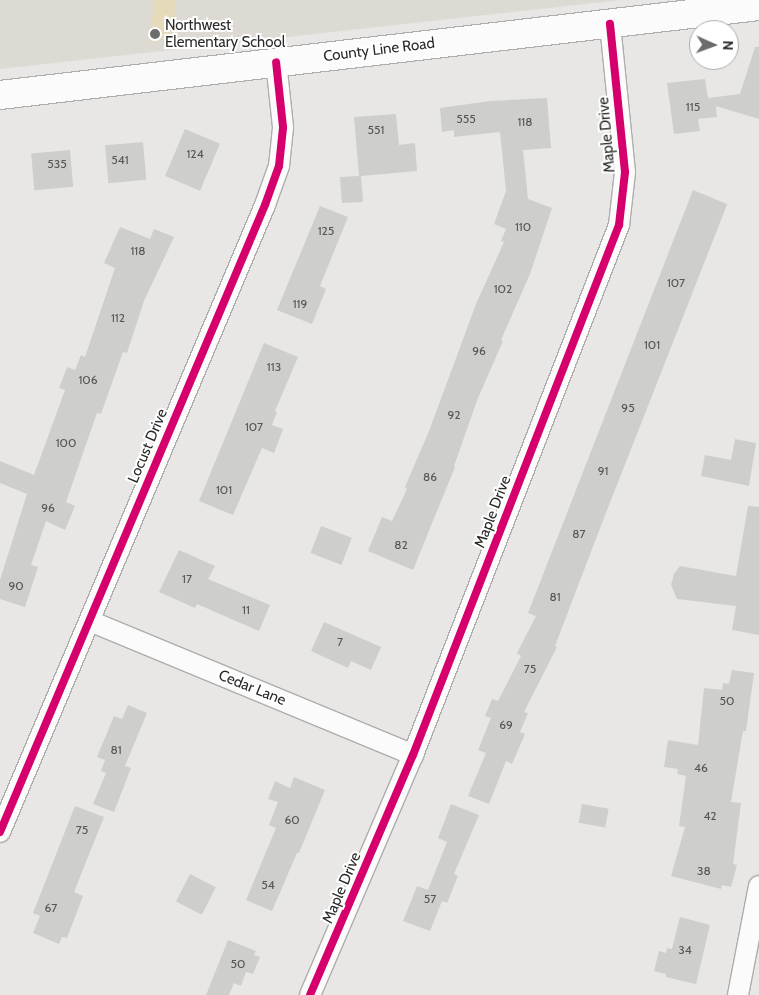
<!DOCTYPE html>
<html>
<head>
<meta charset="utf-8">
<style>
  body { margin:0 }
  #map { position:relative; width:759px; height:995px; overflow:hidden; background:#e8e7e5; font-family:Cabin,sans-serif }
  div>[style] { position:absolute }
  .built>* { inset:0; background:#dcdad3 }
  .green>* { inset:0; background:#e5dbbb }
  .building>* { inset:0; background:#cececc; transform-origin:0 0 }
  .roads { filter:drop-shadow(1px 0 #aeadab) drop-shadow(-1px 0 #aeadab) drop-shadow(0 1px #aeadab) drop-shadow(0 -1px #aeadab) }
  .minor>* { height:20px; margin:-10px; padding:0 10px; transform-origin:10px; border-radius:10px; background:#fcfbfb }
  .secondary>* { height:28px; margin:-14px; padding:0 14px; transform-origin:14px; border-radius:14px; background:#fcfbfb }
  .cycleway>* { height:8px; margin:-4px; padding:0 4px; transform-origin:4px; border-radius:4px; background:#d6006c }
  .dots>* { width:14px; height:14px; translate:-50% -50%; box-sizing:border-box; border:2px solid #fff; border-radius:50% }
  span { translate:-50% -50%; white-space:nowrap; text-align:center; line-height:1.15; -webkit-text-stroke:4px #fff; paint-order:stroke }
  .number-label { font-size:12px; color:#565654 }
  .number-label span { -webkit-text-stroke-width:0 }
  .poi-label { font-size:15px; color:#2a2a28 }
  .left { translate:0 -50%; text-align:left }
  .street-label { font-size:15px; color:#2a2a28 }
  .north { position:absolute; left:689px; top:20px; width:50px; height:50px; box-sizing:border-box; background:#fff; border:1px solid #aaaaa9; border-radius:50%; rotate:92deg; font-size:14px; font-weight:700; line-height:20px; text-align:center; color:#2a2a28 }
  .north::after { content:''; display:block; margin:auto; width:18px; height:22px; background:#6c6c6a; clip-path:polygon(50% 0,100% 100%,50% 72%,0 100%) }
</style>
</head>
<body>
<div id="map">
  <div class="built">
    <div style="clip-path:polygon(0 0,621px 0,0 69px)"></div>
  </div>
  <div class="green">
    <div style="clip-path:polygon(153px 0,175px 0,174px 32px,151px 44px)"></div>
  </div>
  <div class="building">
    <div style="clip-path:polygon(755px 47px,759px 47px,759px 119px,716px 106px,717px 117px,698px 119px,700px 131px,674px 134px,667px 83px,705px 79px,708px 98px,740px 94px)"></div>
    <div style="clip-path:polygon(547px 98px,551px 148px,523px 150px,528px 199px,552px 208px,530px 274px,501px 340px,503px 341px,478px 398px,454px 466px,455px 467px,413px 570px,368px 551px,382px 517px,392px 521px,407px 489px,405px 487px,429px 431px,476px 304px,504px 242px,501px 241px,506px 229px,494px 224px,506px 191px,500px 132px,454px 137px,454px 130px,442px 132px,440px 108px,490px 101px)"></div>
    <div style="clip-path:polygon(396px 114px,399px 145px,415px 143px,417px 171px,361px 176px,363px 202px,342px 203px,340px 177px,359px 176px,354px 117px)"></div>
    <div style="left:185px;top:129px;width:38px;height:51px;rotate:23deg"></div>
    <div style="left:143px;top:142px;width:38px;height:38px;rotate:85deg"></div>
    <div style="left:70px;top:150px;width:37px;height:39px;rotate:85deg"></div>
    <div style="clip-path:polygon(693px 190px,727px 204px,725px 210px,602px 523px,555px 646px,557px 647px,524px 712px,528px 713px,520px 732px,525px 734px,512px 764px,506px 761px,489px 804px,468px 796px,486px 753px,478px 750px,491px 718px,485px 716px,492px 699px,498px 701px,521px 656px,517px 653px,536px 616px,528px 613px)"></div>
    <div style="clip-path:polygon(320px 206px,348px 217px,320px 286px,326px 289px,312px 324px,277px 310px)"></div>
    <div style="clip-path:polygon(120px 227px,150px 239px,154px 229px,174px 237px,144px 301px,127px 353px,123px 352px,101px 414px,97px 413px,66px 502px,75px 506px,65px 530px,46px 521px,31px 565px,38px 567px,25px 607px,0 599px,0 580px,27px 494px,0 483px,0 461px,34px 475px,65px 390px,59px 388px,67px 367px,75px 370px,81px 355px,85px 357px,115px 268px,104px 263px)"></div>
    <div style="clip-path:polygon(264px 343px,298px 357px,275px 411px,277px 412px,272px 425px,283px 429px,274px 453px,262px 448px,233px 515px,199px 501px)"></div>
    <div style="clip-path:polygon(735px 439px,756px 443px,749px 486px,701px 476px,705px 455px,731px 460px)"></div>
    <div style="clip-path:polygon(748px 506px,759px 507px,759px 635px,732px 630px,736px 606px,677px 599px,671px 585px,674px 574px,680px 566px,736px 576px)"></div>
    <div style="left:321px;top:526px;width:33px;height:29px;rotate:21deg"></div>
    <div style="clip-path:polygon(179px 550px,215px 566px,208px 579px,270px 605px,259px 631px,197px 604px,195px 608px,159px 592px)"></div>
    <div style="clip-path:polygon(324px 622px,381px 647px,371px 670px,351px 661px,348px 668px,311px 651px)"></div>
    <div style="clip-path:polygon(732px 670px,754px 673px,746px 731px,743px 731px,731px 802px,741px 803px,733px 864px,737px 865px,731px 887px,722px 885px,721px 889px,671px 876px,685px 827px,679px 826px,686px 776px,677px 774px,678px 769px,664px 767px,668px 740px,698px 745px,704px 688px,722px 690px,723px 683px,729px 684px)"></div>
    <div style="clip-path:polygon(128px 705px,147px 713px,125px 766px,131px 768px,114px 812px,93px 804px,106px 773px,101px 771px,105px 760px,97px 757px,114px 716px,122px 719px)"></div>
    <div style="clip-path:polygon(294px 777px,325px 790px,299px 853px,297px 853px,272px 911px,246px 900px,276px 828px,269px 825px,278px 802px,268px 799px,275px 781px,290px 788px)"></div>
    <div style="clip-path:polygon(451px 804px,479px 815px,454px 874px,458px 876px,447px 903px,442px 901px,430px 931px,403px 921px,417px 886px,428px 890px,447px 842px,438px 838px)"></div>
    <div style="left:582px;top:804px;width:27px;height:19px;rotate:10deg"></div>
    <div style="clip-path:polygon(75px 806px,104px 817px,74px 892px,83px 896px,67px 938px,62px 937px,59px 944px,33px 933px,40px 916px,33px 913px)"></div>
    <div style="left:190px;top:874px;width:29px;height:31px;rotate:27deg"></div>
    <div style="clip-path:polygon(680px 917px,710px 925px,696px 984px,666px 977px,666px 974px,654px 971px,659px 951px,666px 953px,667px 948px,672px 949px)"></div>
    <div style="clip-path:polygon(228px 940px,256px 951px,254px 955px,260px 957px,253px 974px,246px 972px,241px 986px,234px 983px,229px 995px,206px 995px)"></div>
  </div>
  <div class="roads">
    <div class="minor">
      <div style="left:90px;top:621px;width:350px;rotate:22.5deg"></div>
      <div style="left:0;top:832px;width:681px;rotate:-67.09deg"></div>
      <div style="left:265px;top:205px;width:41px;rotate:-70.3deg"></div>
      <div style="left:279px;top:166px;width:39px;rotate:-84deg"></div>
      <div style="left:283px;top:127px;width:65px;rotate:-96.1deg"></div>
      <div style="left:310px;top:995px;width:261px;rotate:-66.8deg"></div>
      <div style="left:413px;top:755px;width:569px;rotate:-68.76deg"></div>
      <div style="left:619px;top:225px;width:53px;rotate:-83.5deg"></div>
      <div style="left:625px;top:172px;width:149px;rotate:-95.8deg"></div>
      <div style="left:738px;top:995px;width:111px;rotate:-79.1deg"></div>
    </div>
    <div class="secondary">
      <div style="left:0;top:95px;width:764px;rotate:-6.69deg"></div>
    </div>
  </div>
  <div class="cycleway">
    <div style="left:0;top:832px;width:681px;rotate:-67.09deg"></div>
    <div style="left:265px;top:205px;width:41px;rotate:-70.3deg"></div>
    <div style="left:279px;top:166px;width:39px;rotate:-84deg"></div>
    <div style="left:283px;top:127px;width:65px;rotate:-96.1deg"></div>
    <div style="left:310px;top:995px;width:261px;rotate:-66.8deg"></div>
    <div style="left:413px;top:755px;width:569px;rotate:-68.76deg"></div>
    <div style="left:619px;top:225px;width:53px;rotate:-83.5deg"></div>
    <div style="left:625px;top:172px;width:149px;rotate:-95.8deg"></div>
  </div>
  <div class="dots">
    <div style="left:155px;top:34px;background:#6c6c6a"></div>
  </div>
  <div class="number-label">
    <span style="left:693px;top:107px">115</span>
    <span style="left:466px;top:119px">555</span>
    <span style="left:525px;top:122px">118</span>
    <span style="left:376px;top:130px">551</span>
    <span style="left:195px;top:154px">124</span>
    <span style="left:120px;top:160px">541</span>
    <span style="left:57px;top:164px">535</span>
    <span style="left:523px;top:227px">110</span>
    <span style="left:326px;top:231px">125</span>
    <span style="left:138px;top:251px">118</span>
    <span style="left:676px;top:283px">107</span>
    <span style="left:503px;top:289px">102</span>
    <span style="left:300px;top:304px">119</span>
    <span style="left:118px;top:318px">112</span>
    <span style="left:652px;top:345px">101</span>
    <span style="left:479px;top:351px">96</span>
    <span style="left:274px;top:367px">113</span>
    <span style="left:88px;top:380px">106</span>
    <span style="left:628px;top:408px">95</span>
    <span style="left:454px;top:415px">92</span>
    <span style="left:254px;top:427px">107</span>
    <span style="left:66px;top:443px">100</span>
    <span style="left:603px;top:471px">91</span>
    <span style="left:430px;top:477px">86</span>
    <span style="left:224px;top:490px">101</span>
    <span style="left:48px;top:508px">96</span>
    <span style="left:579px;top:534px">87</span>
    <span style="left:401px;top:545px">82</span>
    <span style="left:187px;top:579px">17</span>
    <span style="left:16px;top:586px">90</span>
    <span style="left:555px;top:597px">81</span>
    <span style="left:246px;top:610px">11</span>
    <span style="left:340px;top:642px">7</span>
    <span style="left:530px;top:669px">75</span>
    <span style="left:727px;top:701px">50</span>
    <span style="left:506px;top:725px">69</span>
    <span style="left:116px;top:750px">81</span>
    <span style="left:701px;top:768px">46</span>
    <span style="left:710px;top:816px">42</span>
    <span style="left:292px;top:820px">60</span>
    <span style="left:82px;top:830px">75</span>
    <span style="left:704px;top:871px">38</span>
    <span style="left:268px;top:885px">54</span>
    <span style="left:430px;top:899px">57</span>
    <span style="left:51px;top:908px">67</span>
    <span style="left:685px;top:950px">34</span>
    <span style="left:238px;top:964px">50</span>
  </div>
  <div class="poi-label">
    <span class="left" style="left:165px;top:34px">Northwest<br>Elementary School</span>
  </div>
  <div class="street-label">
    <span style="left:379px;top:50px;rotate:-7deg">County Line Road</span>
    <span style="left:607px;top:135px;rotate:-95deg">Maple Drive</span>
    <span style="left:148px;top:446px;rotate:-67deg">Locust Drive</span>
    <span style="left:493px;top:512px;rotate:-69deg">Maple Drive</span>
    <span style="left:252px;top:688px;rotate:22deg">Cedar Lane</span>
    <span style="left:342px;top:888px;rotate:-67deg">Maple Drive</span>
  </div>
  <div class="north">N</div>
</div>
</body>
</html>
